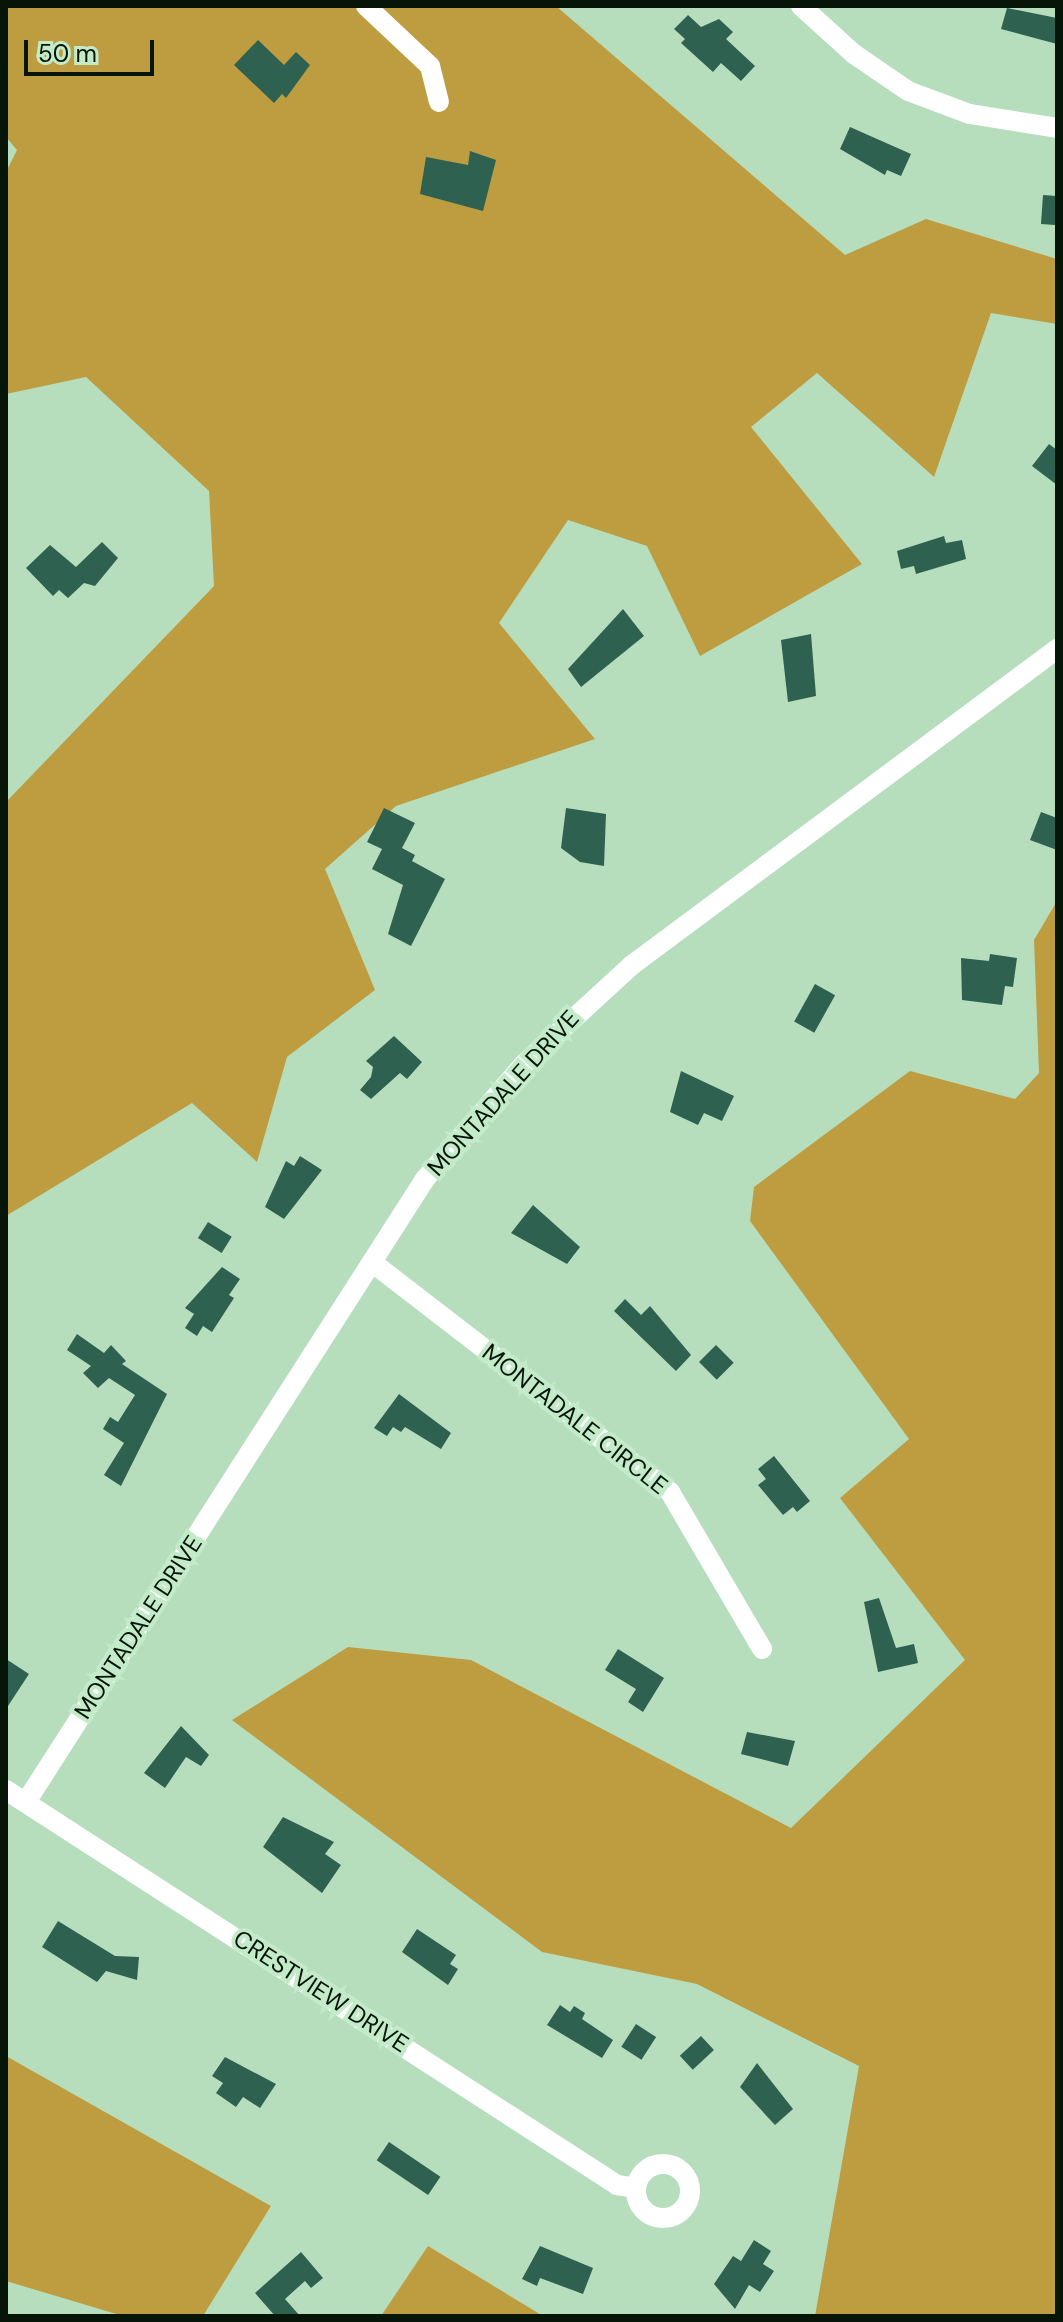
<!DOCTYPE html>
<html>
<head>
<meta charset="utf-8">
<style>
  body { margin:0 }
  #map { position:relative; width:1063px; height:2322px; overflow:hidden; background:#b6debd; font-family:"DM Sans",sans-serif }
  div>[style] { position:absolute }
  .green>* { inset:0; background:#be9d40 }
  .building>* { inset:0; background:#2f6151; transform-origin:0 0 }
  .minor>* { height:20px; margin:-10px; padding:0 10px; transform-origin:10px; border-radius:10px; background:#fff }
  .minor>.ring { margin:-10px; padding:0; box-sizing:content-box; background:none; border:20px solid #fff; border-radius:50% }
  span { translate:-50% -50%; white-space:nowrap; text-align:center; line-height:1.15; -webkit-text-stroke:8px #c3ebca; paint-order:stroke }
  .street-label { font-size:24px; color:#071509 }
  .frame { position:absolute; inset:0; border:8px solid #071509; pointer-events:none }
  .scale { position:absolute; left:24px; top:40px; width:130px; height:36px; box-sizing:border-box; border:4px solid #071509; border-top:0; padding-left:10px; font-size:24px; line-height:28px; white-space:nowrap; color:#071509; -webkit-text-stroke:6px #c3ebca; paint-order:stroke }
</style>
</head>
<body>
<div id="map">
  <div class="green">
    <div style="clip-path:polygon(6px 6px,556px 6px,845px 255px,926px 219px,1057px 259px,1057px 324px,991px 313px,934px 477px,817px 373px,751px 427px,862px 564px,700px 656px,647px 546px,568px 520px,499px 623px,595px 739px,396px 806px,325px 869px,375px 990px,287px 1057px,257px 1162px,192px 1103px,6px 1216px,6px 802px,214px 586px,209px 491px,86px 377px,6px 394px,6px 172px,17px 150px,6px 137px)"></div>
    <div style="clip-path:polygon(1057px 901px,1057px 2316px,815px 2316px,859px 2066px,697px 1984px,542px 1952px,232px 1720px,348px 1647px,471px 1660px,791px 1828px,965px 1660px,840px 1498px,909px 1439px,750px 1221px,754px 1187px,910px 1071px,1015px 1099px,1039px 1073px,1034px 940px)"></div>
    <div style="clip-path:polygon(6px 2056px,271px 2206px,203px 2316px,123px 2316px,6px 2281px)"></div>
    <div style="clip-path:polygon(428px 2246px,543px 2316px,381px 2316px)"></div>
  </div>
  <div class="building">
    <div style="clip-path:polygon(1007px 8px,1057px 18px,1057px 44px,1001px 29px)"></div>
    <div style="clip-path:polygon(688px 15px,701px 27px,719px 19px,733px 32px,726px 39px,755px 66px,741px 81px,721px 63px,713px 72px,681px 43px,685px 39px,674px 29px)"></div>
    <div style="clip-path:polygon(258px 40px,284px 65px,296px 52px,310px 65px,286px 98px,282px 94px,274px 103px,234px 65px)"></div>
    <div style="clip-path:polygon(850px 127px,911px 154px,901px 176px,887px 170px,885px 175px,840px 149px)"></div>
    <div style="clip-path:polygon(470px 151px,496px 160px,483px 211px,420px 194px,426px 157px,468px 165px)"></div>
    <div style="left:1043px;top:195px;width:14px;height:29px;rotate:4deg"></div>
    <div style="clip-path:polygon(1049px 444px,1057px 450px,1057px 485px,1032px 466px)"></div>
    <div style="clip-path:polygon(944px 536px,946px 543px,962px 540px,966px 559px,916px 574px,914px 566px,901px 569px,897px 551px)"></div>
    <div style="clip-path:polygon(102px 542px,118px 558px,95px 586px,84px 583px,68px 598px,59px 590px,53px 596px,26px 568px,50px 545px,76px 567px)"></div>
    <div style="clip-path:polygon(623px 609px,644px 636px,581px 687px,568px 669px)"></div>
    <div style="clip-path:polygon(811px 634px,816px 696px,788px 702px,781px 640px)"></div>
    <div style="clip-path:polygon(384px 808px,415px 823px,402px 848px,415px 855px,412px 861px,445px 879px,411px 946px,388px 934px,403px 885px,372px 869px,382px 849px,367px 842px)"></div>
    <div style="clip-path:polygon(566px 808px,606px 814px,604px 866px,580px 862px,561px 848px)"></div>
    <div style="clip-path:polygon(1041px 812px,1057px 818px,1057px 850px,1030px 840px)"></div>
    <div style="clip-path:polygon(990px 954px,1017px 958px,1013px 987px,1005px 986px,1002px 1005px,962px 1000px,961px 958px,989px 961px)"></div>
    <div style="left:815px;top:984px;width:23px;height:43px;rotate:29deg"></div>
    <div style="clip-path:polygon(394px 1036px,422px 1062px,407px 1079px,400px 1073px,371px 1099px,360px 1090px,371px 1077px,373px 1067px,366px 1061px)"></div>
    <div style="clip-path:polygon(681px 1071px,734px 1096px,722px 1121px,704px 1113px,698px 1125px,670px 1112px)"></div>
    <div style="clip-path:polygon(300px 1156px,322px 1170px,284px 1219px,265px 1207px,286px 1161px,294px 1166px)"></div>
    <div style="clip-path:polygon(533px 1205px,580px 1247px,567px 1264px,511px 1233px)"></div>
    <div style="left:208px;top:1222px;width:28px;height:19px;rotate:32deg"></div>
    <div style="clip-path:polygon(222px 1267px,240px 1279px,229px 1295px,234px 1298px,212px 1332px,203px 1326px,197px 1336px,185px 1328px,194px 1314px,185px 1308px)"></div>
    <div style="clip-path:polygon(625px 1299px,641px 1315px,650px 1306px,691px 1355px,676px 1371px,614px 1311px)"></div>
    <div style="clip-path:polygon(77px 1334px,104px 1353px,111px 1345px,126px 1361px,122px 1364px,167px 1394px,121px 1486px,104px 1475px,124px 1443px,103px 1429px,110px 1417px,118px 1422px,135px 1395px,109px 1378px,98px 1388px,83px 1373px,91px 1366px,67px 1350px)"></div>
    <div style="left:716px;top:1345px;width:25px;height:24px;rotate:45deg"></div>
    <div style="clip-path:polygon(399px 1394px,451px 1433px,441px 1449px,405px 1427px,401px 1432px,393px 1427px,387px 1436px,374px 1428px)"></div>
    <div style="clip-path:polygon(774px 1456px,810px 1501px,797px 1512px,793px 1507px,783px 1515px,758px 1485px,766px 1479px,758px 1469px)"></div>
    <div style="clip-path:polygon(879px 1598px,896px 1648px,914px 1644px,918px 1663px,878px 1672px,864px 1602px)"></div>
    <div style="clip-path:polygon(618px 1649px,664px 1678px,643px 1712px,628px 1702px,636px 1689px,605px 1670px)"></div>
    <div style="clip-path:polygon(6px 1659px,29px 1674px,6px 1709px)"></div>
    <div style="clip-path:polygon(181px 1726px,209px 1755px,201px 1766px,186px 1757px,165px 1788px,144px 1773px)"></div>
    <div style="clip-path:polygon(747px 1732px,795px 1741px,788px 1766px,741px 1754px)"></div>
    <div style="clip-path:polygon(283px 1817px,334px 1842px,325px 1854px,341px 1865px,322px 1893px,263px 1847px)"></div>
    <div style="clip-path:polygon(58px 1921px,115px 1956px,139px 1957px,137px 1980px,106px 1971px,97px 1982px,42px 1947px)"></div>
    <div style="clip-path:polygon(417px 1929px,456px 1955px,450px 1964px,458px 1969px,448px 1985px,402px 1952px)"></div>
    <div style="clip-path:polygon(560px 2005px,570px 2012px,574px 2006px,585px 2013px,582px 2019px,613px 2040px,602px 2058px,547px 2025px)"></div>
    <div style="left:636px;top:2024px;width:24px;height:27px;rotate:33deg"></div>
    <div style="left:701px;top:2036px;width:19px;height:29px;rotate:47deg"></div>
    <div style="clip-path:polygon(225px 2057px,276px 2084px,260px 2108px,243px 2097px,236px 2107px,216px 2093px,223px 2083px,212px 2076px)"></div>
    <div style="clip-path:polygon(757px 2063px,793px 2109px,775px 2125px,740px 2087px)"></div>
    <div style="left:389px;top:2142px;width:62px;height:22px;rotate:34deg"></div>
    <div style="clip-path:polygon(754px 2240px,771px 2251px,763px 2264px,774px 2271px,760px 2292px,749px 2285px,735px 2309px,714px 2284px,733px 2256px,741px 2261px)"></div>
    <div style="clip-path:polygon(540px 2246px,593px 2268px,583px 2294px,540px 2278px,537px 2286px,522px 2279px)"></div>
    <div style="clip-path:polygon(301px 2252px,323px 2278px,311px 2288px,305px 2281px,285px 2299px,300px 2316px,275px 2316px,255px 2293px)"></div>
  </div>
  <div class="minor">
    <div style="left:366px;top:6px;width:88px;rotate:43.2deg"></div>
    <div style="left:430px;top:66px;width:37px;rotate:76deg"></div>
    <div style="left:801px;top:6px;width:72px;rotate:42.2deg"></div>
    <div style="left:854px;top:54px;width:65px;rotate:34.4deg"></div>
    <div style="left:908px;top:91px;width:66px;rotate:20.4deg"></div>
    <div style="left:970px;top:114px;width:88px;rotate:9.1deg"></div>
    <div style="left:373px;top:1263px;width:375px;rotate:37.6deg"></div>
    <div style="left:670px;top:1492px;width:182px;rotate:59.6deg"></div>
    <div style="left:6px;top:1790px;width:728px;rotate:32.88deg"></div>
    <div style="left:617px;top:2185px;width:19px;rotate:9deg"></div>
    <div style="left:26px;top:1802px;width:740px;rotate:-57.36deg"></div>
    <div style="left:425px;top:1179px;width:152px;rotate:-49.3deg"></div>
    <div style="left:524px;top:1064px;width:147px;rotate:-42.5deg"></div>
    <div style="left:632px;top:965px;width:530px;rotate:-36.63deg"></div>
    <div class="ring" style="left:636px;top:2164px;width:34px;height:34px"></div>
  </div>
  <div class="street-label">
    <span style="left:503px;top:1093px;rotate:-48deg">MONTADALE DRIVE</span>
    <span style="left:575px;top:1419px;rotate:38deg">MONTADALE CIRCLE</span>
    <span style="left:138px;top:1627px;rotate:-57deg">MONTADALE DRIVE</span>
    <span style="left:321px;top:1991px;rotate:33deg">CRESTVIEW DRIVE</span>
  </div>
  <div class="frame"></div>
  <div class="scale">50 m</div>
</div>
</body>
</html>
